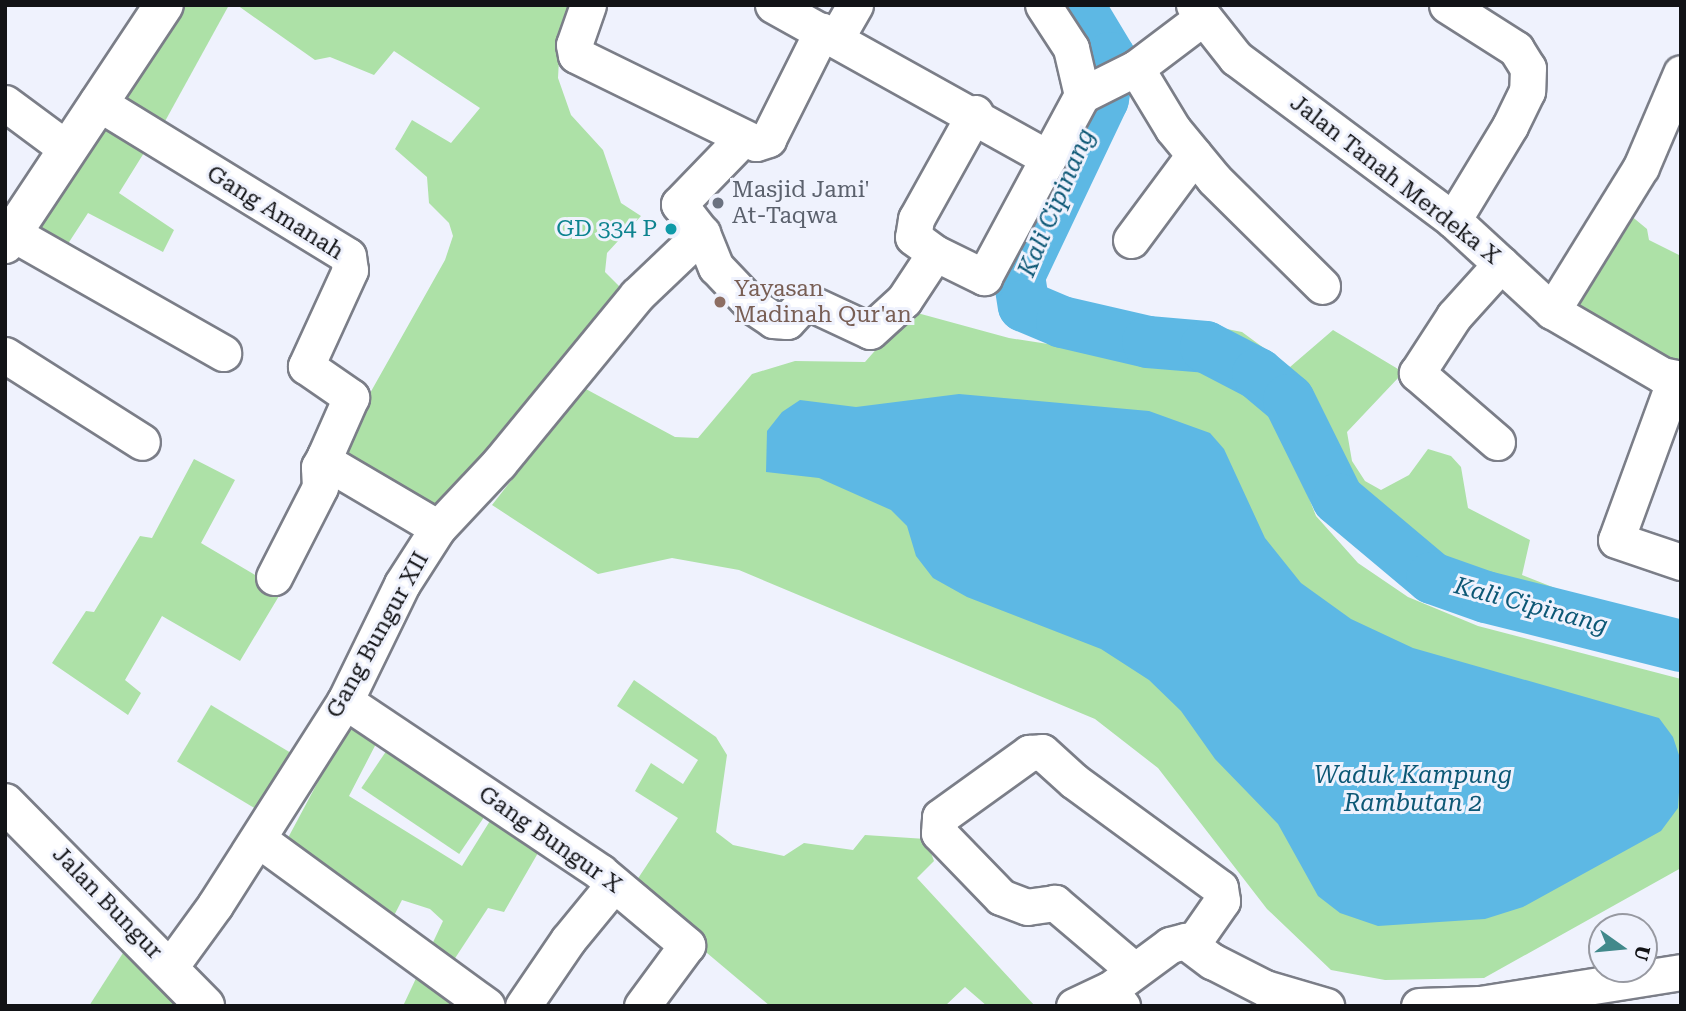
<!DOCTYPE html>
<html>
<head>
<meta charset="utf-8">
<style>
  body { margin:0 }
  #map { position:relative; width:1686px; height:1011px; overflow:hidden; background:#eff2fd; font-family:"Roboto Serif",serif }
  div>[style] { position:absolute }
  .green>* { inset:0; background:#ade1a7; transform-origin:0 0 }
  .water>* { inset:0; background:#5db8e4 }
  .river>* { height:52px; margin:-26px; padding:0 26px; transform-origin:26px; border-radius:26px; background:#5db8e4 }
  .roads { filter:drop-shadow(2px 0 #7b7e88) drop-shadow(-2px 0 #7b7e88) drop-shadow(0 2px #7b7e88) drop-shadow(0 -2px #7b7e88) }
  .minor>* { height:35px; margin:-17.5px; padding:0 17.5px; transform-origin:17.5px; border-radius:17.5px; background:#fff }
  .tertiary>* { height:38px; margin:-19px; padding:0 19px; transform-origin:19px; border-radius:19px; background:#fff }
  .dots>* { width:19px; height:19px; translate:-50% -50%; box-sizing:border-box; border:4px solid #eff2fd; border-radius:50% }
  span { translate:-50% -50%; white-space:nowrap; text-align:center; line-height:1.15; -webkit-text-stroke:6px #eff2fd; paint-order:stroke }
  .street-label { font-size:23px; color:#121316 }
  .worship-label { font-size:23px; color:#5b616d }
  .left { translate:0 -50%; text-align:left }
  .culture-label { font-size:23px; color:#0d838f }
  .right { translate:-100% -50%; text-align:right }
  .education-label { font-size:23px; color:#785e54 }
  .water-label { font-size:24px; color:#0c5775; font-style:italic }
  .frame { position:absolute; inset:0; border:7px solid #121316; pointer-events:none }
  .north { position:absolute; left:1588px; top:913px; width:70px; height:70px; box-sizing:border-box; background:#eff2fd; border:2px solid #9799a1; border-radius:50%; rotate:105deg; font-size:19px; font-weight:700; line-height:28px; text-align:center; color:#121316 }
  .north::after { content:''; display:block; margin:auto; width:24px; height:32px; background:#41898b; clip-path:polygon(50% 0,100% 100%,50% 72%,0 100%) }
</style>
</head>
<body>
<div id="map">
  <div class="green">
    <div style="clip-path:polygon(174px 5px,229px 5px,158px 134px,110px 107px)"></div>
    <div style="clip-path:polygon(237px 5px,583px 5px,559px 60px,558px 78px,571px 115px,603px 150px,621px 203px,641px 216px,607px 253px,605px 272px,623px 290px,438px 516px,338px 450px,445px 260px,453px 236px,449px 223px,429px 203px,427px 177px,395px 149px,412px 120px,451px 143px,480px 108px,394px 51px,374px 75px,330px 57px,315px 60px)"></div>
    <div style="clip-path:polygon(108px 112px,152px 140px,119px 193px,174px 230px,163px 252px,88px 213px,60px 256px,27px 239px)"></div>
    <div style="clip-path:polygon(1624px 210px,1647px 229px,1649px 240px,1681px 256px,1681px 378px,1562px 307px)"></div>
    <div style="clip-path:polygon(910px 311px,1009px 338px,1183px 365px,1253px 393px,1282px 429px,1316px 516px,1358px 563px,1408px 597px,1478px 626px,1681px 679px,1681px 868px,1484px 978px,1385px 980px,1331px 970px,1267px 909px,1158px 768px,1095px 719px,739px 570px,672px 558px,598px 574px,492px 505px,584px 388px,675px 437px,698px 438px,752px 374px,795px 361px,865px 362px)"></div>
    <div style="clip-path:polygon(1227px 329px,1242px 332px,1290px 367px,1333px 330px,1398px 369px,1399px 377px,1347px 432px,1352px 461px,1365px 481px,1381px 490px,1409px 475px,1428px 449px,1451px 456px,1461px 467px,1468px 508px,1530px 540px,1522px 575px,1555px 588px,1546px 605px,1521px 605px,1455px 580px,1357px 507px,1291px 388px,1218px 338px)"></div>
    <div style="clip-path:polygon(194px 459px,235px 480px,201px 543px,282px 591px,240px 661px,162px 616px,125px 680px,141px 693px,128px 715px,52px 663px,86px 611px,94px 612px,140px 536px,152px 538px)"></div>
    <div style="clip-path:polygon(634px 680px,716px 737px,727px 755px,716px 832px,733px 845px,784px 856px,804px 843px,853px 850px,865px 835px,926px 839px,934px 861px,917px 878px,1035px 1006px,987px 1006px,965px 987px,945px 1006px,770px 1006px,631px 889px,678px 818px,635px 791px,651px 763px,683px 784px,698px 760px,617px 706px)"></div>
    <div style="left:211px;top:705px;width:104px;height:66px;rotate:31deg"></div>
    <div style="clip-path:polygon(350px 722px,378px 740px,349px 796px,462px 866px,493px 816px,542px 846px,504px 912px,488px 908px,446px 972px,467px 1006px,403px 1006px,443px 921px,430px 909px,402px 900px,381px 941px,274px 864px)"></div>
    <div style="left:391px;top:744px;width:118px;height:53px;rotate:34deg"></div>
    <div style="clip-path:polygon(130px 942px,195px 1006px,89px 1006px)"></div>
  </div>
  <div class="water">
    <div style="clip-path:polygon(959px 394px,1149px 411px,1210px 433px,1224px 449px,1265px 538px,1301px 583px,1351px 619px,1413px 648px,1659px 718px,1673px 737px,1681px 761px,1678px 808px,1661px 831px,1523px 907px,1485px 919px,1378px 926px,1340px 913px,1318px 896px,1278px 824px,1215px 759px,1181px 711px,1149px 680px,1101px 649px,967px 597px,933px 578px,916px 556px,907px 526px,891px 510px,819px 478px,766px 472px,767px 431px,782px 412px,800px 400px,856px 407px)"></div>
  </div>
  <div class="river">
    <div style="left:1078px;top:5px;width:62px;rotate:58.9deg"></div>
    <div style="left:1110px;top:58px;width:42px;rotate:99.7deg"></div>
    <div style="left:1103px;top:99px;width:196px;rotate:115.4deg"></div>
    <div style="left:1019px;top:276px;width:30px;rotate:81deg"></div>
    <div style="left:1024px;top:306px;width:41px;rotate:22.8deg"></div>
    <div style="left:1062px;top:322px;width:88px;rotate:13.1deg"></div>
    <div style="left:1148px;top:342px;width:58px;rotate:4.9deg"></div>
    <div style="left:1206px;top:347px;width:59px;rotate:27.4deg"></div>
    <div style="left:1258px;top:374px;width:40px;rotate:40deg"></div>
    <div style="left:1289px;top:400px;width:110px;rotate:63.7deg"></div>
    <div style="left:1338px;top:499px;width:123px;rotate:40deg"></div>
    <div style="left:1432px;top:578px;width:57px;rotate:19.4deg"></div>
    <div style="left:1486px;top:597px;width:201px;rotate:14.1deg"></div>
  </div>
  <div class="roads">
    <div class="minor">
      <div style="left:588px;top:5px;width:42px;rotate:109.3deg"></div>
      <div style="left:574px;top:45px;width:10px;rotate:79deg"></div>
      <div style="left:576px;top:55px;width:200px;rotate:26.1deg"></div>
      <div style="left:756px;top:143px;width:13px;rotate:-18deg"></div>
      <div style="left:768px;top:139px;width:121px;rotate:-63.4deg"></div>
      <div style="left:773px;top:5px;width:315px;rotate:29.1deg"></div>
      <div style="left:1194px;top:5px;width:68px;rotate:51.6deg"></div>
      <div style="left:1236px;top:58px;width:271px;rotate:36.7deg"></div>
      <div style="left:1453px;top:220px;width:134px;rotate:42.6deg"></div>
      <div style="left:1552px;top:311px;width:127px;rotate:30.2deg"></div>
      <div style="left:1662px;top:375px;width:19px;rotate:12deg"></div>
      <div style="left:1447px;top:5px;width:82px;rotate:32.5deg"></div>
      <div style="left:1516px;top:49px;width:22px;rotate:58deg"></div>
      <div style="left:1528px;top:68px;width:23px;rotate:92deg"></div>
      <div style="left:1527px;top:91px;width:39px;rotate:116deg"></div>
      <div style="left:1510px;top:126px;width:110px;rotate:121.2deg"></div>
      <div style="left:836px;top:38px;width:38px;rotate:-60deg"></div>
      <div style="left:1136px;top:68px;width:71px;rotate:58.8deg"></div>
      <div style="left:1173px;top:129px;width:65px;rotate:50.6deg"></div>
      <div style="left:1214px;top:179px;width:152px;rotate:44.7deg"></div>
      <div style="left:1082px;top:95px;width:60px;rotate:-26.6deg"></div>
      <div style="left:1136px;top:68px;width:83px;rotate:-37.1deg"></div>
      <div style="left:97px;top:102px;width:294px;rotate:31.5deg"></div>
      <div style="left:348px;top:256px;width:14px;rotate:82deg"></div>
      <div style="left:350px;top:270px;width:106px;rotate:114.6deg"></div>
      <div style="left:306px;top:366px;width:55px;rotate:34.6deg"></div>
      <div style="left:351px;top:397px;width:64px;rotate:113.8deg"></div>
      <div style="left:325px;top:456px;width:11px;rotate:56deg"></div>
      <div style="left:331px;top:465px;width:124px;rotate:30.5deg"></div>
      <div style="left:5px;top:103px;width:77px;rotate:36.6deg"></div>
      <div style="left:975px;top:113px;width:121px;rotate:119.1deg"></div>
      <div style="left:916px;top:219px;width:18px;rotate:99deg"></div>
      <div style="left:913px;top:237px;width:27px;rotate:36deg"></div>
      <div style="left:935px;top:253px;width:55px;rotate:26.1deg"></div>
      <div style="left:984px;top:277px;width:207px;rotate:-61.7deg"></div>
      <div style="left:1082px;top:95px;width:48px;rotate:-103.2deg"></div>
      <div style="left:1071px;top:48px;width:51px;rotate:-123.1deg"></div>
      <div style="left:743px;top:138px;width:92px;rotate:134.1deg"></div>
      <div style="left:679px;top:204px;width:37px;rotate:52deg"></div>
      <div style="left:702px;top:233px;width:37px;rotate:68deg"></div>
      <div style="left:716px;top:267px;width:55px;rotate:46.5deg"></div>
      <div style="left:754px;top:307px;width:23px;rotate:34deg"></div>
      <div style="left:773px;top:320px;width:14px;rotate:4deg"></div>
      <div style="left:787px;top:321px;width:22px;rotate:-47deg"></div>
      <div style="left:802px;top:305px;width:8px;rotate:-14deg"></div>
      <div style="left:810px;top:303px;width:66px;rotate:25deg"></div>
      <div style="left:870px;top:331px;width:46px;rotate:-42.4deg"></div>
      <div style="left:904px;top:300px;width:56px;rotate:-56.6deg"></div>
      <div style="left:12px;top:233px;width:243px;rotate:29.6deg"></div>
      <div style="left:1131px;top:240px;width:106px;rotate:-53.5deg"></div>
      <div style="left:1552px;top:311px;width:169px;rotate:-58.3deg"></div>
      <div style="left:1641px;top:167px;width:102px;rotate:-66.9deg"></div>
      <div style="left:5px;top:355px;width:162px;rotate:32.4deg"></div>
      <div style="left:1675px;top:379px;width:171px;rotate:110.1deg"></div>
      <div style="left:1616px;top:540px;width:69px;rotate:18.7deg"></div>
      <div style="left:1497px;top:442px;width:106px;rotate:-139.2deg"></div>
      <div style="left:1417px;top:373px;width:68px;rotate:-57deg"></div>
      <div style="left:1454px;top:316px;width:70px;rotate:-47.9deg"></div>
      <div style="left:274px;top:577px;width:101px;rotate:-62.9deg"></div>
      <div style="left:320px;top:487px;width:20px;rotate:-93deg"></div>
      <div style="left:319px;top:467px;width:13px;rotate:-61deg"></div>
      <div style="left:345px;top:701px;width:307px;rotate:33.8deg"></div>
      <div style="left:600px;top:872px;width:114px;rotate:40deg"></div>
      <div style="left:687px;top:945px;width:76px;rotate:126.4deg"></div>
      <div style="left:258px;top:839px;width:283px;rotate:36.1deg"></div>
      <div style="left:170px;top:967px;width:77px;rotate:-54deg"></div>
      <div style="left:215px;top:905px;width:242px;rotate:-57.5deg"></div>
      <div style="left:345px;top:701px;width:130px;rotate:-64deg"></div>
      <div style="left:402px;top:584px;width:67px;rotate:-57.3deg"></div>
      <div style="left:438px;top:528px;width:89px;rotate:-46.8deg"></div>
      <div style="left:499px;top:463px;width:217px;rotate:-50.6deg"></div>
      <div style="left:637px;top:295px;width:90px;rotate:-43.6deg"></div>
      <div style="left:1134px;top:970px;width:104px;rotate:-139.7deg"></div>
      <div style="left:1055px;top:903px;width:28px;rotate:172deg"></div>
      <div style="left:1027px;top:907px;width:28px;rotate:-159deg"></div>
      <div style="left:1001px;top:897px;width:89px;rotate:-134.1deg"></div>
      <div style="left:939px;top:833px;width:16px;rotate:-86deg"></div>
      <div style="left:940px;top:817px;width:110px;rotate:-35.7deg"></div>
      <div style="left:1029px;top:753px;width:13px;rotate:-4deg"></div>
      <div style="left:1042px;top:752px;width:43px;rotate:42.2deg"></div>
      <div style="left:1074px;top:781px;width:181px;rotate:36.2deg"></div>
      <div style="left:1220px;top:888px;width:13px;rotate:81deg"></div>
      <div style="left:1222px;top:901px;width:52px;rotate:124.9deg"></div>
      <div style="left:1109px;top:990px;width:76px;rotate:-36.4deg"></div>
      <div style="left:1170px;top:945px;width:16px;rotate:-15deg"></div>
      <div style="left:1185px;top:941px;width:34px;rotate:37deg"></div>
      <div style="left:1212px;top:961px;width:59px;rotate:27deg"></div>
      <div style="left:1265px;top:988px;width:64px;rotate:16.4deg"></div>
      <div style="left:523px;top:1006px;width:80px;rotate:-55.7deg"></div>
      <div style="left:568px;top:940px;width:72px;rotate:-50.6deg"></div>
      <div style="left:1074px;top:1006px;width:38px;rotate:-25deg"></div>
      <div style="left:1109px;top:990px;width:21px;rotate:51deg"></div>
      <div style="left:1419px;top:1006px;width:61px;rotate:-1.9deg"></div>
      <div style="left:1480px;top:1004px;width:204px;rotate:-9deg"></div>
    </div>
    <div class="tertiary">
      <div style="left:5px;top:244px;width:287px;rotate:-56.4deg"></div>
      <div style="left:5px;top:803px;width:285px;rotate:45.4deg"></div>
    </div>
  </div>
  <div class="dots">
    <div style="left:718px;top:203px;background:#6b7280"></div>
    <div style="left:671px;top:229px;background:#0f9aa8"></div>
    <div style="left:720px;top:302px;background:#8d6e63"></div>
  </div>
  <div class="street-label">
    <span style="left:1395px;top:180px;rotate:38deg">Jalan Tanah Merdeka X</span>
    <span style="left:275px;top:213px;rotate:32deg">Gang Amanah</span>
    <span style="left:378px;top:635px;rotate:-61deg">Gang Bungur XII</span>
    <span style="left:550px;top:840px;rotate:35deg">Gang Bungur X</span>
    <span style="left:107px;top:903px;rotate:46deg">Jalan Bungur</span>
  </div>
  <div class="worship-label">
    <span class="left" style="left:732px;top:203px">Masjid Jami'<br>At-Taqwa</span>
  </div>
  <div class="culture-label">
    <span class="right" style="left:657px;top:229px">GD 334 P</span>
  </div>
  <div class="education-label">
    <span class="left" style="left:734px;top:302px">Yayasan<br>Madinah Qur'an</span>
  </div>
  <div class="water-label">
    <span style="left:1057px;top:203px;rotate:-67deg">Kali Cipinang</span>
    <span style="left:1531px;top:606px;rotate:15deg">Kali Cipinang</span>
    <span style="left:1413px;top:790px">Waduk Kampung<br>Rambutan 2</span>
  </div>
  <div class="frame"></div>
  <div class="north">U</div>
</div>
</body>
</html>
